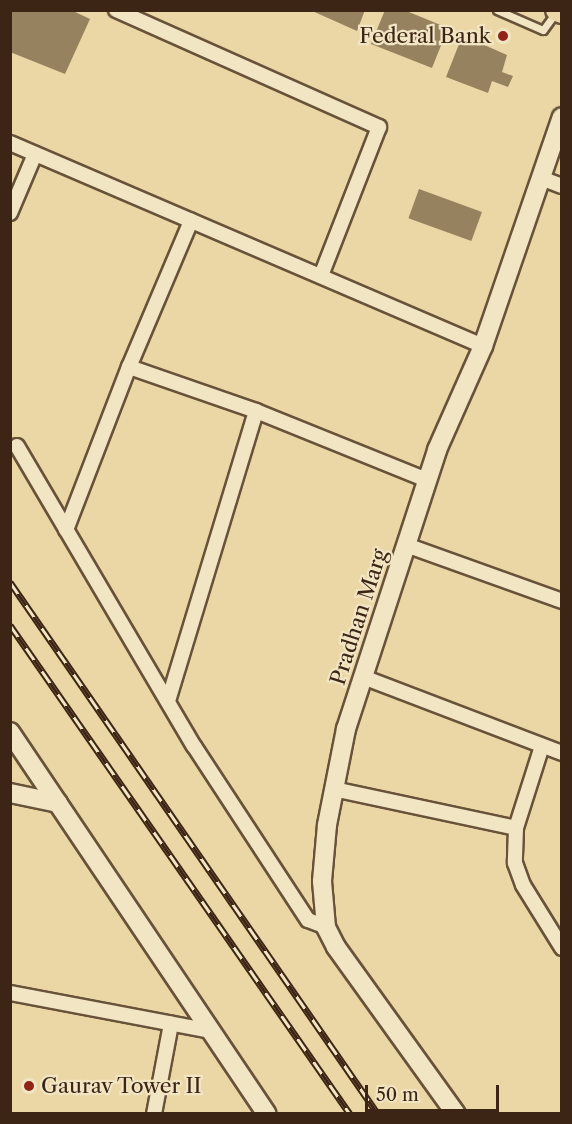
<!DOCTYPE html>
<html>
<head>
<meta charset="utf-8">
<style>
  body { margin:0 }
  #map { position:relative; width:572px; height:1124px; overflow:hidden; background:#ead7a5; font-family:"Libre Caslon Text",serif }
  div>[style] { position:absolute }
  .building>* { inset:0; background:#978260; transform-origin:0 0 }
  .roads { filter:drop-shadow(2px 0 #685239) drop-shadow(-2px 0 #685239) drop-shadow(0 2px #685239) drop-shadow(0 -2px #685239) }
  .service>* { height:7px; margin:-3.5px; padding:0 3.5px; transform-origin:3.5px; border-radius:3.5px; background:#f1e5c4 }
  .minor>* { height:14px; margin:-7px; padding:0 7px; transform-origin:7px; border-radius:7px; background:#f1e5c4 }
  .tertiary>* { height:18px; margin:-9px; padding:0 9px; transform-origin:9px; border-radius:9px; background:#f1e5c4 }
  .primary>* { height:22px; margin:-11px; padding:0 11px; transform-origin:11px; border-radius:11px; background:#ead7a5 }
  .rail>* { height:7px; margin-top:-3.5px; transform-origin:0; background:repeating-linear-gradient(90deg,#f1e5c4 0 14px,#3d2515 0 28px); box-sizing:border-box; border-block:2px solid #3d2515 }
  .dots>* { width:16px; height:16px; translate:-50% -50%; box-sizing:border-box; border:3px solid #f1e5c4; border-radius:50% }
  span { translate:-50% -50%; white-space:nowrap; text-align:center; line-height:1.15; -webkit-text-stroke:4.5px #f1e5c4; paint-order:stroke }
  .poi-label { font-size:21px; color:#3d2515 }
  .right { translate:-100% -50%; text-align:right }
  .left { translate:0 -50%; text-align:left }
  .street-label { font-size:21px; color:#3d2515 }
  .frame { position:absolute; inset:0; border:12px solid #3d2515; pointer-events:none }
  .scale { position:absolute; left:365px; top:1085px; width:134px; height:27px; box-sizing:border-box; border:3px solid #3d2515; border-top:0; padding-left:8px; font-size:18px; line-height:21px; white-space:nowrap; color:#3d2515; -webkit-text-stroke:4px #f1e5c4; paint-order:stroke }
</style>
</head>
<body>
<div id="map">
  <div class="building">
    <div style="clip-path:polygon(10px 10px,71px 10px,90px 19px,65px 74px,10px 52px)"></div>
    <div style="clip-path:polygon(310px 10px,365px 10px,357px 31px)"></div>
    <div style="clip-path:polygon(385px 10px,404px 10px,448px 28px,432px 68px,371px 44px)"></div>
    <div style="clip-path:polygon(461px 39px,472px 43px,473px 40px,507px 55px,502px 72px,513px 76px,508px 87px,492px 81px,488px 93px,446px 77px)"></div>
    <div style="left:419px;top:189px;width:67px;height:31px;rotate:20deg"></div>
  </div>
  <div class="roads">
    <div class="service">
      <div style="left:497px;top:10px;width:50px;rotate:23.5deg"></div>
      <div style="left:543px;top:30px;width:22px;rotate:-54deg"></div>
    </div>
    <div class="minor">
      <div style="left:116px;top:10px;width:288px;rotate:24deg"></div>
      <div style="left:379px;top:127px;width:160px;rotate:111.3deg"></div>
      <div style="left:10px;top:143px;width:515px;rotate:23.23deg"></div>
      <div style="left:541px;top:178px;width:22px;rotate:21deg"></div>
      <div style="left:10px;top:213px;width:64px;rotate:-67deg"></div>
      <div style="left:129px;top:367px;width:159px;rotate:-67deg"></div>
      <div style="left:17px;top:446px;width:348px;rotate:59.5deg"></div>
      <div style="left:194px;top:746px;width:208px;rotate:56.8deg"></div>
      <div style="left:308px;top:920px;width:19px;rotate:21deg"></div>
      <div style="left:66px;top:530px;width:175px;rotate:-68.9deg"></div>
      <div style="left:129px;top:367px;width:134px;rotate:19.1deg"></div>
      <div style="left:256px;top:411px;width:184px;rotate:22deg"></div>
      <div style="left:406px;top:545px;width:166px;rotate:19.7deg"></div>
      <div style="left:363px;top:677px;width:213px;rotate:20.9deg"></div>
      <div style="left:168px;top:701px;width:303px;rotate:-73.1deg"></div>
      <div style="left:542px;top:746px;width:86px;rotate:107.6deg"></div>
      <div style="left:516px;top:828px;width:35px;rotate:92deg"></div>
      <div style="left:515px;top:863px;width:23px;rotate:70deg"></div>
      <div style="left:523px;top:885px;width:74px;rotate:58.2deg"></div>
      <div style="left:334px;top:789px;width:186px;rotate:12.1deg"></div>
      <div style="left:10px;top:993px;width:206px;rotate:10.7deg"></div>
      <div style="left:154px;top:1114px;width:92px;rotate:-79.3deg"></div>
    </div>
    <div class="tertiary">
      <div style="left:10px;top:732px;width:460px;rotate:56.1deg"></div>
      <div style="left:10px;top:793px;width:49px;rotate:11.8deg"></div>
      <div style="left:456px;top:1114px;width:206px;rotate:-125.7deg"></div>
      <div style="left:336px;top:947px;width:22px;rotate:-117deg"></div>
      <div style="left:326px;top:927px;width:46px;rotate:-95deg"></div>
      <div style="left:322px;top:881px;width:56px;rotate:-84.9deg"></div>
      <div style="left:327px;top:825px;width:98px;rotate:-78.8deg"></div>
      <div style="left:346px;top:729px;width:293px;rotate:-71.9deg"></div>
      <div style="left:437px;top:450px;width:114px;rotate:-66.1deg"></div>
      <div style="left:483px;top:346px;width:242px;rotate:-71deg"></div>
    </div>
    <div class="primary">
      <div style="left:557px;top:10px;width:5px;rotate:22deg"></div>
    </div>
  </div>
  <div class="rail">
    <div style="left:10px;top:582px;width:647px;rotate:55.33deg"></div>
    <div style="left:10px;top:625px;width:596px;rotate:55.19deg"></div>
  </div>
  <div class="dots">
    <div style="left:503px;top:36px;background:#8f2418"></div>
    <div style="left:29px;top:1086px;background:#8f2418"></div>
  </div>
  <div class="poi-label">
    <span class="right" style="left:491px;top:36px">Federal Bank</span>
    <span class="left" style="left:41px;top:1086px">Gaurav Tower II</span>
  </div>
  <div class="street-label">
    <span style="left:359px;top:617px;rotate:-72deg">Pradhan Marg</span>
  </div>
  <div class="frame"></div>
  <div class="scale">50 m</div>
</div>
</body>
</html>
